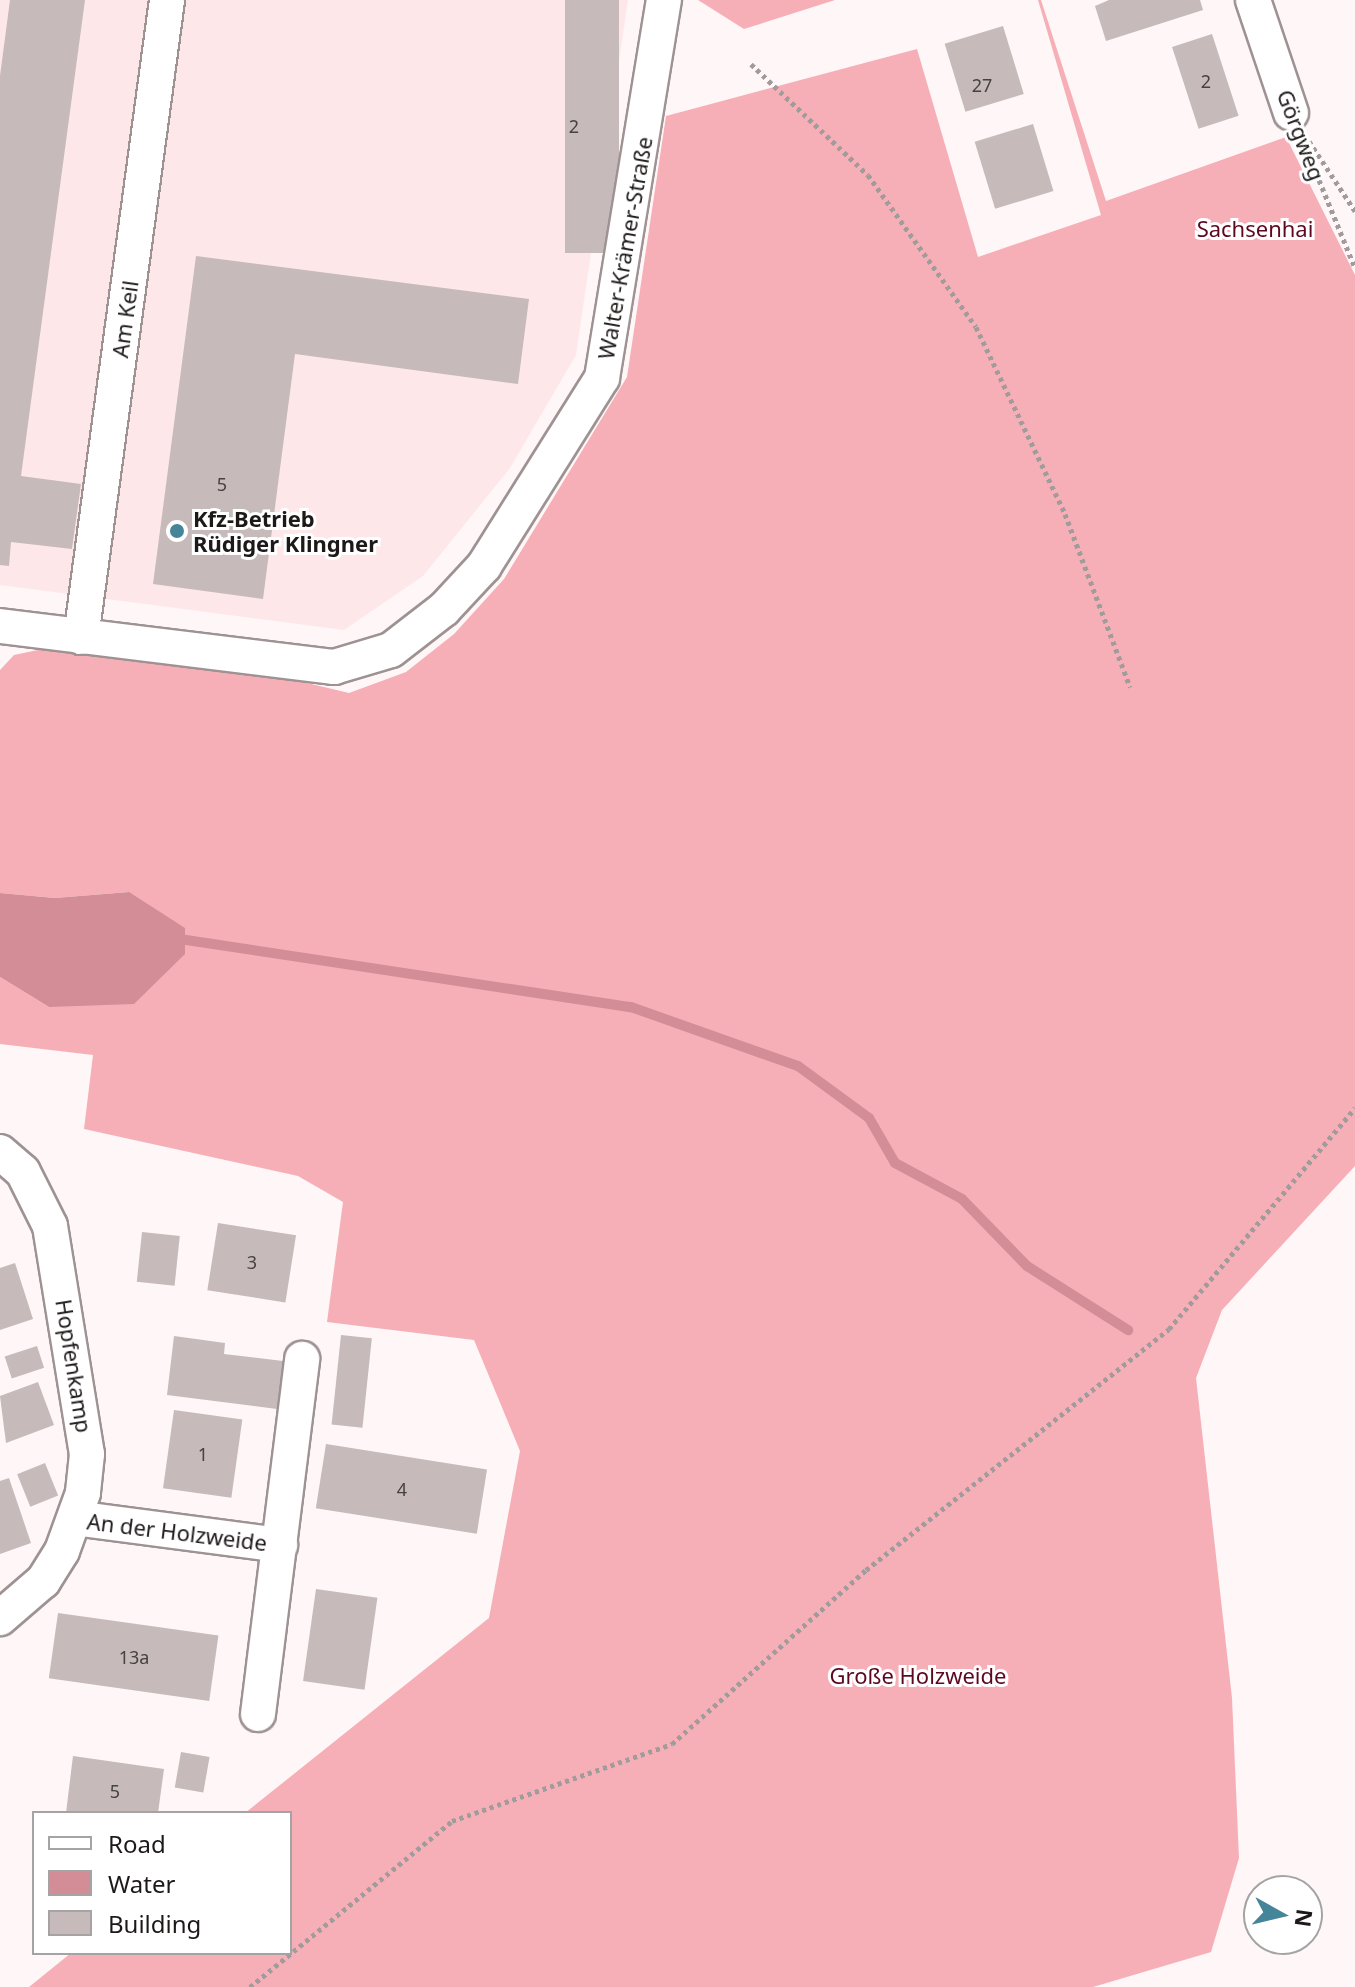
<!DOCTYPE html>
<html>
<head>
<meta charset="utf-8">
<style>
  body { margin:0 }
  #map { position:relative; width:1355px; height:1987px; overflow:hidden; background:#fef6f7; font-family:"Noto Sans",sans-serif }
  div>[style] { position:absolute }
  .built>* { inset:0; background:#fee7e9 }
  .forest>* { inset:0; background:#f7afb7 }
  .water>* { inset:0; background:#d28d96 }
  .stream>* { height:10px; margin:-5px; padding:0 5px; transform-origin:5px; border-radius:5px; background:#d28d96 }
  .building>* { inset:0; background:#c6babb; transform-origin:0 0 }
  .path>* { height:5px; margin-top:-2.5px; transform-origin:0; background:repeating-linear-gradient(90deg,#a29b9c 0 4px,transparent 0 8px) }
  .roads { filter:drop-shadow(2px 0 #9e9293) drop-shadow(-2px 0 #9e9293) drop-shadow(0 2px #9e9293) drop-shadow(0 -2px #9e9293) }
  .street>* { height:34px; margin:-17px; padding:0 17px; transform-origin:17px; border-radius:17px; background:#fff }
  .dots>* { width:22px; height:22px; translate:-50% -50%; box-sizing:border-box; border:4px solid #fff; border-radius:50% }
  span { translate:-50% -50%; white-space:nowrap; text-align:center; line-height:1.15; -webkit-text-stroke:6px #fff; paint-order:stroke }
  .number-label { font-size:18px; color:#474142 }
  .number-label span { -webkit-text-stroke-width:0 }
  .street-label { font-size:22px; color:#1d1919 }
  .park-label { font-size:22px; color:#5c0821 }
  .poi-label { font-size:22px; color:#1d1919; font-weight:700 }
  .left { translate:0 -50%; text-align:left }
  .legend { position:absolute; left:32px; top:1811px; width:260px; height:144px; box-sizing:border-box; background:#fff; border:2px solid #a5a3a3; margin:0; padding:10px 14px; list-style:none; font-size:24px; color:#1d1919 }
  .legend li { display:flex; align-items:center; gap:16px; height:40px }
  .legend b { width:40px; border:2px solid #a5a3a3 }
  .north { position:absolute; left:1243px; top:1875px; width:80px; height:80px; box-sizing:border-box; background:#fff; border:2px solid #a5a3a3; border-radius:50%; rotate:98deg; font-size:22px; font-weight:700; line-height:32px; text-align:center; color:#1d1919 }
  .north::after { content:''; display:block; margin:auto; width:28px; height:36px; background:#458599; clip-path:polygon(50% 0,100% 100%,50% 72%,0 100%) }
</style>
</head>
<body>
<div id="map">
  <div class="built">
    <div style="clip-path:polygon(0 0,628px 0,576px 355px,510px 468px,423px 576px,344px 630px,0 585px)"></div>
  </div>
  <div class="forest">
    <div style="clip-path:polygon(698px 0,835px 0,744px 29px)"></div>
    <div style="clip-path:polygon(1038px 0,1041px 0,1106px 201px,1286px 137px,1355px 275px,1355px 1166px,1222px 1310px,1196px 1378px,1232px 1698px,1239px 1858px,1211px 1952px,1093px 1987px,29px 1987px,71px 1953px,290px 1953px,290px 1813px,245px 1813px,489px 1618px,520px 1451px,474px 1340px,327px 1322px,343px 1202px,298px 1176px,84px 1129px,93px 1055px,0 1044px,0 977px,49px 1007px,129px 892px,55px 898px,0 893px,0 670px,14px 655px,57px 646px,261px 672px,349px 693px,406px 672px,454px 634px,504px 579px,627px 377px,666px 116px,917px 49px,978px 257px,1101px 215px)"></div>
  </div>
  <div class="water">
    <div style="clip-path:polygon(129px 892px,185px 928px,185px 954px,134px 1004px,49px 1007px,0 977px,0 893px,55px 898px)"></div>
  </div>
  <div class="stream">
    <div style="left:173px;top:938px;width:463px;rotate:8.6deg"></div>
    <div style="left:631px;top:1007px;width:177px;rotate:19.5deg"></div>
    <div style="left:798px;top:1066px;width:88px;rotate:36.2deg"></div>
    <div style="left:869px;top:1118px;width:52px;rotate:60deg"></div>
    <div style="left:895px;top:1163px;width:76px;rotate:28.2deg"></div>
    <div style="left:962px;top:1199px;width:93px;rotate:45.9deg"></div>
    <div style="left:1027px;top:1266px;width:120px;rotate:32.4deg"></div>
  </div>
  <div class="building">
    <div style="clip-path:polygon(10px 0,85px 0,21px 476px,81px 484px,72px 549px,11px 542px,9px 566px,0 565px,0 76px)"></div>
    <div style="left:565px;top:0;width:54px;height:253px"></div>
    <div style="clip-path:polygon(1109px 0,1200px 0,1203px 10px,1106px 41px,1095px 6px)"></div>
    <div style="left:1003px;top:26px;width:71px;height:61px;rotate:73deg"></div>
    <div style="left:1212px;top:34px;width:86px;height:42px;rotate:72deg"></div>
    <div style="left:1033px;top:124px;width:70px;height:61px;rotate:73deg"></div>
    <div style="clip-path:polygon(196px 256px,529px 299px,518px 384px,295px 354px,263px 599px,153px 584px)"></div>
    <div style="left:218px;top:1223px;width:79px;height:68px;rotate:9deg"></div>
    <div style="left:142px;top:1232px;width:38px;height:50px;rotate:6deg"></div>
    <div style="clip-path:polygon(15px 1263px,33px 1319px,0 1330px,0 1268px)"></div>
    <div style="left:341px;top:1335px;width:31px;height:90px;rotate:6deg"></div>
    <div style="clip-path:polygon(174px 1336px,225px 1343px,224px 1354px,283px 1361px,277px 1409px,167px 1395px)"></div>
    <div style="left:37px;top:1346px;width:23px;height:34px;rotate:72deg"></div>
    <div style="clip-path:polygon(38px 1382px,54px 1425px,6px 1443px,0 1396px)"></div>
    <div style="left:174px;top:1410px;width:69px;height:79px;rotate:8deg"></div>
    <div style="left:326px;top:1444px;width:163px;height:65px;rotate:9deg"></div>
    <div style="left:45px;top:1463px;width:35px;height:30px;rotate:68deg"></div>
    <div style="clip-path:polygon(9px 1478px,31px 1543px,0 1554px,0 1481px)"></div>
    <div style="left:316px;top:1589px;width:62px;height:93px;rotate:8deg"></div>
    <div style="left:58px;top:1613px;width:162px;height:66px;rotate:8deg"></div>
    <div style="left:181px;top:1752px;width:29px;height:36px;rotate:10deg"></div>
    <div style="clip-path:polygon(73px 1756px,164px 1769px,158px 1813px,66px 1813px)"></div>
  </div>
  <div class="path">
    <div style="left:751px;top:64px;width:161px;rotate:43.5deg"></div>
    <div style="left:868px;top:175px;width:186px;rotate:54.6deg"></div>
    <div style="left:976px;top:327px;width:207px;rotate:64.5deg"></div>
    <div style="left:1065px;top:514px;width:185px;rotate:69.4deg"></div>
    <div style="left:1309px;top:141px;width:84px;rotate:56.7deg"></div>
    <div style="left:1304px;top:143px;width:135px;rotate:67.8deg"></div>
    <div style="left:250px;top:1987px;width:261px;rotate:-39.4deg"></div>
    <div style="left:452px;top:1821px;width:233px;rotate:-19.3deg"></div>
    <div style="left:672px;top:1744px;width:261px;rotate:-41.9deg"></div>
    <div style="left:866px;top:1570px;width:387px;rotate:-38.5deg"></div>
    <div style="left:1169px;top:1329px;width:289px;rotate:-49.9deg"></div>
  </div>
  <div class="roads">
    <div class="street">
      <div style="left:1253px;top:0;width:119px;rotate:71.4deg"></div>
      <div style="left:0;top:626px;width:337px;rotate:7deg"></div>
      <div style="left:334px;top:667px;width:59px;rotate:-16.6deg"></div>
      <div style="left:391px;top:650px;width:67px;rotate:-37.7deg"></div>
      <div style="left:444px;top:609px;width:59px;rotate:-47.1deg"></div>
      <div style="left:484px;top:566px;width:222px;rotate:-57.9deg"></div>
      <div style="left:602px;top:378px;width:383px;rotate:-80.7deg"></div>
      <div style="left:81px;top:637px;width:643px;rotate:-82.31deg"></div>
      <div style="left:0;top:1152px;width:30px;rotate:41deg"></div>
      <div style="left:23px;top:1172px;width:60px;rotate:63.4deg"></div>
      <div style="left:50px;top:1226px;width:231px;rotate:80.8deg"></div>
      <div style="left:87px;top:1454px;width:39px;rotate:96deg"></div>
      <div style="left:83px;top:1493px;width:62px;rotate:109.9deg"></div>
      <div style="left:62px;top:1551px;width:36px;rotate:122deg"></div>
      <div style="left:43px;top:1581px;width:57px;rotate:139.3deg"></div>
      <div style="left:75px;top:1518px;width:207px;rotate:7.5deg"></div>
      <div style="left:258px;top:1714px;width:358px;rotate:-82.9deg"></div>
    </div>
  </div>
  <div class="dots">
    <div style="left:177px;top:531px;background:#458599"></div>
  </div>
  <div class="number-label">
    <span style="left:1206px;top:81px">2</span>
    <span style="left:982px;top:85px">27</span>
    <span style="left:574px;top:126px">2</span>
    <span style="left:222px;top:484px">5</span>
    <span style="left:252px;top:1262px">3</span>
    <span style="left:203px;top:1454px">1</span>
    <span style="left:402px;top:1489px">4</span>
    <span style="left:134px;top:1657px">13a</span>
    <span style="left:115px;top:1791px">5</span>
  </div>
  <div class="street-label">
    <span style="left:1301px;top:135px;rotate:69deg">Görgweg</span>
    <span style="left:625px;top:248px;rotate:-80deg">Walter-Krämer-Straße</span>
    <span style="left:125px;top:319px;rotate:-82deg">Am Keil</span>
    <span style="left:74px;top:1366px;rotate:81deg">Hopfenkamp</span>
    <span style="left:177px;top:1532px;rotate:7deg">An der Holzweide</span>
  </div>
  <div class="park-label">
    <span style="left:1255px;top:229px">Sachsenhai</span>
    <span style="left:918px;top:1676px">Große Holzweide</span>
  </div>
  <div class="poi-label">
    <span class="left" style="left:193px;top:531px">Kfz-Betrieb<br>Rüdiger Klingner</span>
  </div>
  <ul class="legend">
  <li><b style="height:10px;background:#fff"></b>Road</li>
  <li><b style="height:22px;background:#d28d96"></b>Water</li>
  <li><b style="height:22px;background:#c6babb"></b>Building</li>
  </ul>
  <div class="north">N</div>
</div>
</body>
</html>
